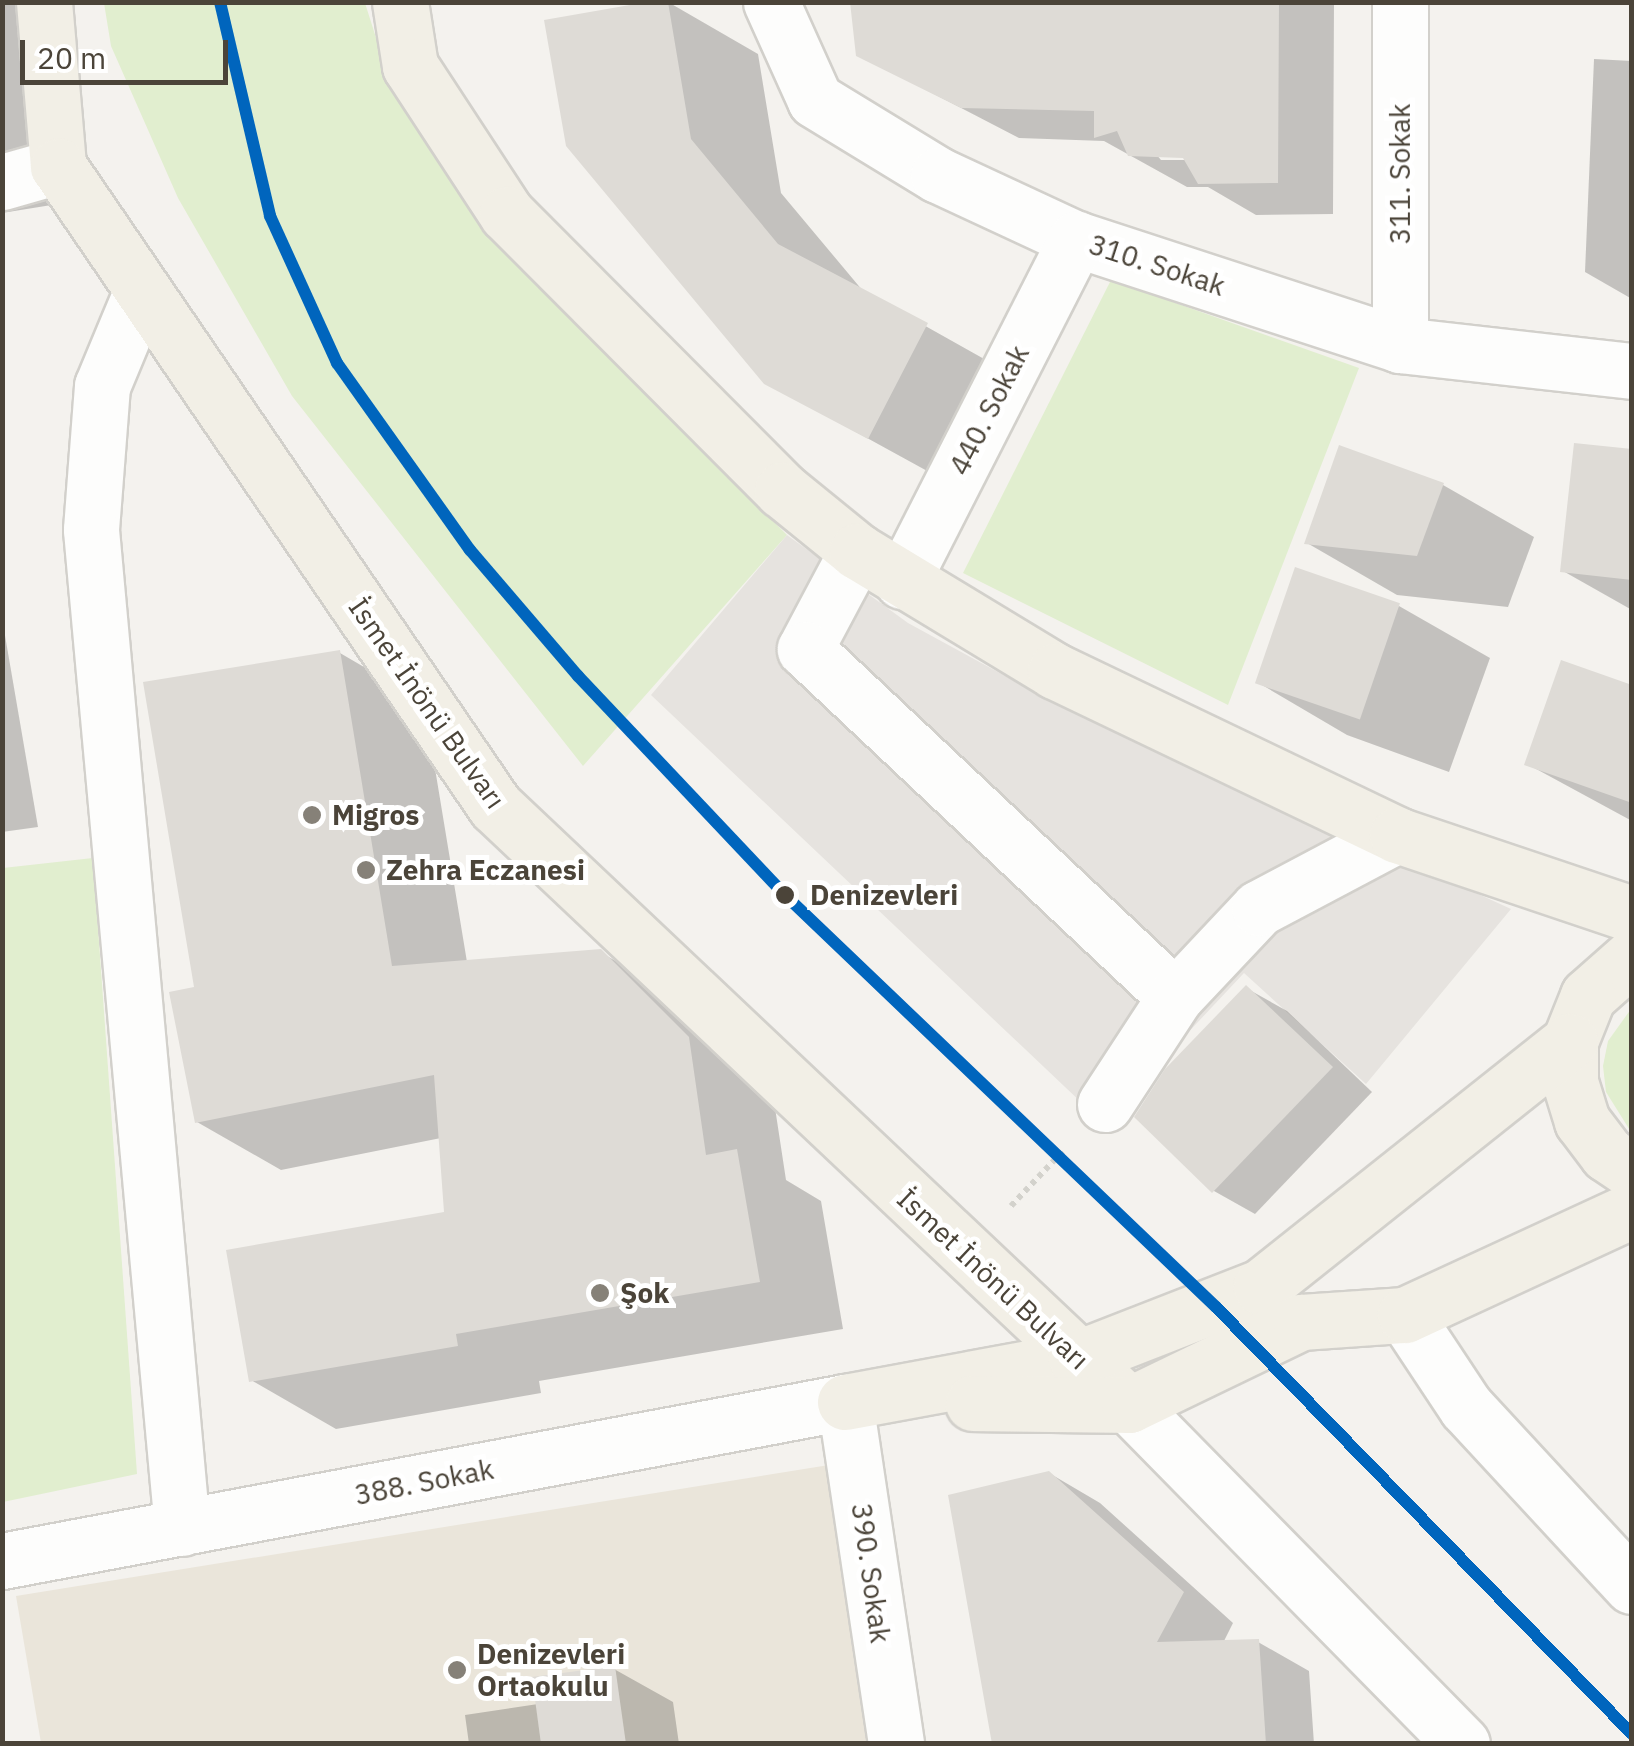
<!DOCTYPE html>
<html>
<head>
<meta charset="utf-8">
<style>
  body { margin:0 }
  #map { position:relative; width:1634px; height:1746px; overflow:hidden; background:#f4f2ee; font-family:"IBM Plex Sans",sans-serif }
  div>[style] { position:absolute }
  .education>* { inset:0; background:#eae5da }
  .green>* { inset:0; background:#e1eecf }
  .parking>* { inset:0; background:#e6e3df }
  .shadow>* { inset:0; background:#0003 }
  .building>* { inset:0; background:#dedbd6; transform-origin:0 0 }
  .path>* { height:6px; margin-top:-3px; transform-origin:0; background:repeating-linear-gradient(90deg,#d3d2cc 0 5px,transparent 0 10px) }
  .roads { filter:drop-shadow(2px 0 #d2d0cb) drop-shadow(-2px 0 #d2d0cb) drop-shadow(0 2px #d2d0cb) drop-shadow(0 -2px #d2d0cb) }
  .minor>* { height:55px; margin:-27.5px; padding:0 27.5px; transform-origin:27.5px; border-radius:27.5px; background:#fdfdfc }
  .major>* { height:55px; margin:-27.5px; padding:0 27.5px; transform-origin:27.5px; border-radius:27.5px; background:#f2efe6 }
  .tram-1>* { height:12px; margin:-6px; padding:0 6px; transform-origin:6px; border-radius:6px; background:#0065bd }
  .dots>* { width:28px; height:28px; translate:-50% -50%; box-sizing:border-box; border:5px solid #fff; border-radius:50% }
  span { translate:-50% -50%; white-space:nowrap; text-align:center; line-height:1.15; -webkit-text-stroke:10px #fff; paint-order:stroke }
  .street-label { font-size:28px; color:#4b4439 }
  .poi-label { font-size:28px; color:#4b4439; font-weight:700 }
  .left { translate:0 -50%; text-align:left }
  .stop-label { font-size:28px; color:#4b4439; font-weight:700 }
  .frame { position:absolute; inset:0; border:5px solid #4b4439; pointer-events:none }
  .scale { position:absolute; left:20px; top:40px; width:208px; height:45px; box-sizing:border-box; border:5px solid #4b4439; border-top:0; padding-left:12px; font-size:30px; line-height:35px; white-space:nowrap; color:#4b4439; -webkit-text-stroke:8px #fff; paint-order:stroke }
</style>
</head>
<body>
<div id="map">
  <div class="education">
    <div style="clip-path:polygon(854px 1461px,896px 1743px,41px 1743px,16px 1596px)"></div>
  </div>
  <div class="green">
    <div style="clip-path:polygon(104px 3px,365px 3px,392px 88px,487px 236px,787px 535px,583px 766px,292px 396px,178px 198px,111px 46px)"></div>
    <div style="clip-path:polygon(1111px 280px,1359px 368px,1228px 705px,963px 573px)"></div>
    <div style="clip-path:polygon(93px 858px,137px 1474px,3px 1502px,3px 868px)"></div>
    <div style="clip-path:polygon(1631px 1009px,1631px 1132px,1606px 1092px,1603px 1066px,1608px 1041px)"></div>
  </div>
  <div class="parking">
    <div style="clip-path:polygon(787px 535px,908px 623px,1020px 684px,1511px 909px,1366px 1084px,1244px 973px,1103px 1123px,651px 695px)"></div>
  </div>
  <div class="shadow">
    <div style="clip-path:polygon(2px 2px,57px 2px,64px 203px,2px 213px)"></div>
    <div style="clip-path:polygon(668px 2px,758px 54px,781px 193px,863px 291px,1018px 378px,960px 489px,765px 382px,568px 145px)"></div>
    <div style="clip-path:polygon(evenodd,853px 2px,1334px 2px,1333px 214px,1256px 215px,1208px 187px,1187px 187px,1104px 141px,1019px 138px,859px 55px,853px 2px,1156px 154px,1196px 155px,1196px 160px,1161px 160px,1156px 154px)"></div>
    <div style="clip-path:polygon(1594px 59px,1632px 61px,1632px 299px,1585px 272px)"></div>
    <div style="clip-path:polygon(1632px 451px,1632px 610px,1563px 571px)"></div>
    <div style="clip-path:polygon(1443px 485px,1534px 537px,1508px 607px,1397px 595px,1307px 543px)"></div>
    <div style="clip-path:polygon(1399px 606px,1490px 658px,1449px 772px,1347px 735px,1257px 682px)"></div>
    <div style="clip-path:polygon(2px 618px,38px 827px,2px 832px)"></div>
    <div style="clip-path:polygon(340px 653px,424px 702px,467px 962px,600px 952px,685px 1001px,772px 1088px,786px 1180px,821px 1201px,843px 1329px,539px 1381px,541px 1393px,336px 1429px,251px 1380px,446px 1214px,441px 1138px,281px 1170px,197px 1122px,197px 989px)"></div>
    <div style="clip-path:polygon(1632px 688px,1632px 821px,1527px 764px)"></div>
    <div style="clip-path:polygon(1246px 988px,1287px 1011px,1372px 1092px,1255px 1214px,1214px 1191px,1137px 1117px)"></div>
    <div style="clip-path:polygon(1049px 1473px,1100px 1503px,1233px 1623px,1223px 1643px,1258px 1642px,1309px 1671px,1314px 1744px,993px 1744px)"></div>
    <div style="clip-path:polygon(614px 1669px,673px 1702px,679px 1744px,469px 1744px,465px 1715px,538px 1704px)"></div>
  </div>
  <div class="building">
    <div style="clip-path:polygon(647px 2px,668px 2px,691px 139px,778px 244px,928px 323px,868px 439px,764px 384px,566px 146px,544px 20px)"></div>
    <div style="clip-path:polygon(850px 2px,1279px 2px,1278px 183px,1198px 184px,1183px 158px,1128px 156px,1117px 131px,1094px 138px,1094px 111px,961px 108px,856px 56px)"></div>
    <div style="clip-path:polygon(1574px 443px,1632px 449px,1632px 580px,1560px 572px)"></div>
    <div style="clip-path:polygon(1339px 445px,1444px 483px,1417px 556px,1304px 544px)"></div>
    <div style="left:1295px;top:567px;width:111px;height:123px;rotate:19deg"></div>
    <div style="clip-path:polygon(340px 650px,392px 966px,601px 949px,689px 1037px,706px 1155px,737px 1149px,760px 1282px,456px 1334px,458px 1346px,249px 1382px,226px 1250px,444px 1212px,434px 1075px,195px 1123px,169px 992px,194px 987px,143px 682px)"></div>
    <div style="clip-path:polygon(1561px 660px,1632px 685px,1632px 803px,1524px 765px)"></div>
    <div style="clip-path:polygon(1246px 985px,1333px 1067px,1212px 1193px,1134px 1117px,1165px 1069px)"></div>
    <div style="clip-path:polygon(1049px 1471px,1184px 1592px,1157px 1642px,1259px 1639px,1266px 1744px,992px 1744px,948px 1495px)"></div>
    <div style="clip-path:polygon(615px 1666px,626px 1744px,541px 1744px,532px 1677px)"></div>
  </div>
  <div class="path">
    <div style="left:1011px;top:1206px;width:77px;rotate:-46.6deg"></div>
  </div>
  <div class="roads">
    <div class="minor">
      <div style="left:771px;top:2px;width:107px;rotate:65.8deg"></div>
      <div style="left:815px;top:100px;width:144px;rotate:31.4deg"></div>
      <div style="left:938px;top:175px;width:152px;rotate:24.9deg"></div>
      <div style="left:1076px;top:239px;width:341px;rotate:18.1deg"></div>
      <div style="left:1400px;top:345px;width:233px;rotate:6.4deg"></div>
      <div style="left:2px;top:182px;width:58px;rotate:-15.9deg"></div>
      <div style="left:142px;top:290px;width:104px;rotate:112.6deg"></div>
      <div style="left:102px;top:386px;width:144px;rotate:94.4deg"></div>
      <div style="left:91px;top:530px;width:1002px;rotate:84.79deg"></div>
      <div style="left:1400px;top:345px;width:343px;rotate:-90deg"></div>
      <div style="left:857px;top:551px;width:111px;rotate:118deg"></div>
      <div style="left:805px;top:649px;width:508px;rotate:43.24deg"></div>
      <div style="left:902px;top:581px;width:384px;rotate:-63deg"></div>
      <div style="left:1105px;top:1104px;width:128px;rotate:-56.8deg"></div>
      <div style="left:1175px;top:997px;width:122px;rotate:-46.7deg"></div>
      <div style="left:1259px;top:908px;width:156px;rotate:-27.9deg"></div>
      <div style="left:1405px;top:1315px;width:110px;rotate:56.5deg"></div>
      <div style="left:1466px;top:1407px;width:244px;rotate:47.2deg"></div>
      <div style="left:1129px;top:1405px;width:475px;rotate:45.5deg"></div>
      <div style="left:2px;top:1561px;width:858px;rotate:-10.68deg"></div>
      <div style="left:845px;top:1402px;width:346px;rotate:81.5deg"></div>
    </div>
    <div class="major">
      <div style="left:44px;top:2px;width:165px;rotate:85.1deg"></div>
      <div style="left:58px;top:166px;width:775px;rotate:55.67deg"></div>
      <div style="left:495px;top:806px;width:872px;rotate:43.37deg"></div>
      <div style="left:400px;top:2px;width:65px;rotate:81.1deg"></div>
      <div style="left:410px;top:66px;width:177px;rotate:56.8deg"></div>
      <div style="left:507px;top:214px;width:390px;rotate:45.1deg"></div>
      <div style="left:782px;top:490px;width:97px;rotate:39.1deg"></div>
      <div style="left:857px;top:551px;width:232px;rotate:31.2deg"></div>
      <div style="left:1055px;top:671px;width:379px;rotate:25.6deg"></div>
      <div style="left:1397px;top:835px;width:248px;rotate:18.6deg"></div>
      <div style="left:1632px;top:957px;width:59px;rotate:138.4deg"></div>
      <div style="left:1588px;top:996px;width:48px;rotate:111.8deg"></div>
      <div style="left:1570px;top:1041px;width:41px;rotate:90deg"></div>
      <div style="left:1570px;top:1082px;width:41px;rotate:72.9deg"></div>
      <div style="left:1582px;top:1121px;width:41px;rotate:52.9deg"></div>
      <div style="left:1607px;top:1154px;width:30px;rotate:34deg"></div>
      <div style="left:845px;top:1402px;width:235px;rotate:-10.5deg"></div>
      <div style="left:1076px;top:1359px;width:199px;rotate:-21.3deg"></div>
      <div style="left:1261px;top:1287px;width:395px;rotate:-38.5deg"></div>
      <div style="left:973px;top:1403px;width:156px;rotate:0.7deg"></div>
      <div style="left:1129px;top:1405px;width:191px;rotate:-25.8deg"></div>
      <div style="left:1301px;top:1322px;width:104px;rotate:-3.9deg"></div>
      <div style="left:1405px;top:1315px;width:250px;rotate:-24.8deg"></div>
    </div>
  </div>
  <div class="tram-1">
    <div style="left:220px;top:2px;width:220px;rotate:76.8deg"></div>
    <div style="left:270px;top:216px;width:162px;rotate:65.5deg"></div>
    <div style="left:337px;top:363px;width:229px;rotate:54.6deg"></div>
    <div style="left:470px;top:550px;width:166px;rotate:49.4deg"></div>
    <div style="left:578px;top:676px;width:303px;rotate:46.6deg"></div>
    <div style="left:786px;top:896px;width:595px;rotate:43.71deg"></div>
    <div style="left:1216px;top:1307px;width:596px;rotate:45.75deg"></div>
  </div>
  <div class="dots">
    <div style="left:312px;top:815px;background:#868178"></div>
    <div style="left:366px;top:870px;background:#868178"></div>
    <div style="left:785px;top:895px;background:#4b4439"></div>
    <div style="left:600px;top:1293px;background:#868178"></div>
    <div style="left:457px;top:1670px;background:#868178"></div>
  </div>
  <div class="street-label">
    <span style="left:1400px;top:174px;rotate:-90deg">311. Sokak</span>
    <span style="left:1157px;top:265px;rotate:18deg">310. Sokak</span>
    <span style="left:989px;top:410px;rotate:-63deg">440. Sokak</span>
    <span style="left:427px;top:703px;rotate:55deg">İsmet İnönü Bulvarı</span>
    <span style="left:993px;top:1279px;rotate:43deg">İsmet İnönü Bulvarı</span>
    <span style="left:424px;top:1482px;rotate:-11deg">388. Sokak</span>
    <span style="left:871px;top:1573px;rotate:82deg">390. Sokak</span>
  </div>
  <div class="poi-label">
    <span class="left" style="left:332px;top:815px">Migros</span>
    <span class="left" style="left:386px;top:870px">Zehra Eczanesi</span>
    <span class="left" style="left:620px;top:1293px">Şok</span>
    <span class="left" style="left:477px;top:1670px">Denizevleri<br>Ortaokulu</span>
  </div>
  <div class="stop-label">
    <span class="left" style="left:810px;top:895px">Denizevleri</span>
  </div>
  <div class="frame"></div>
  <div class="scale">20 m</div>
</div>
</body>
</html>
